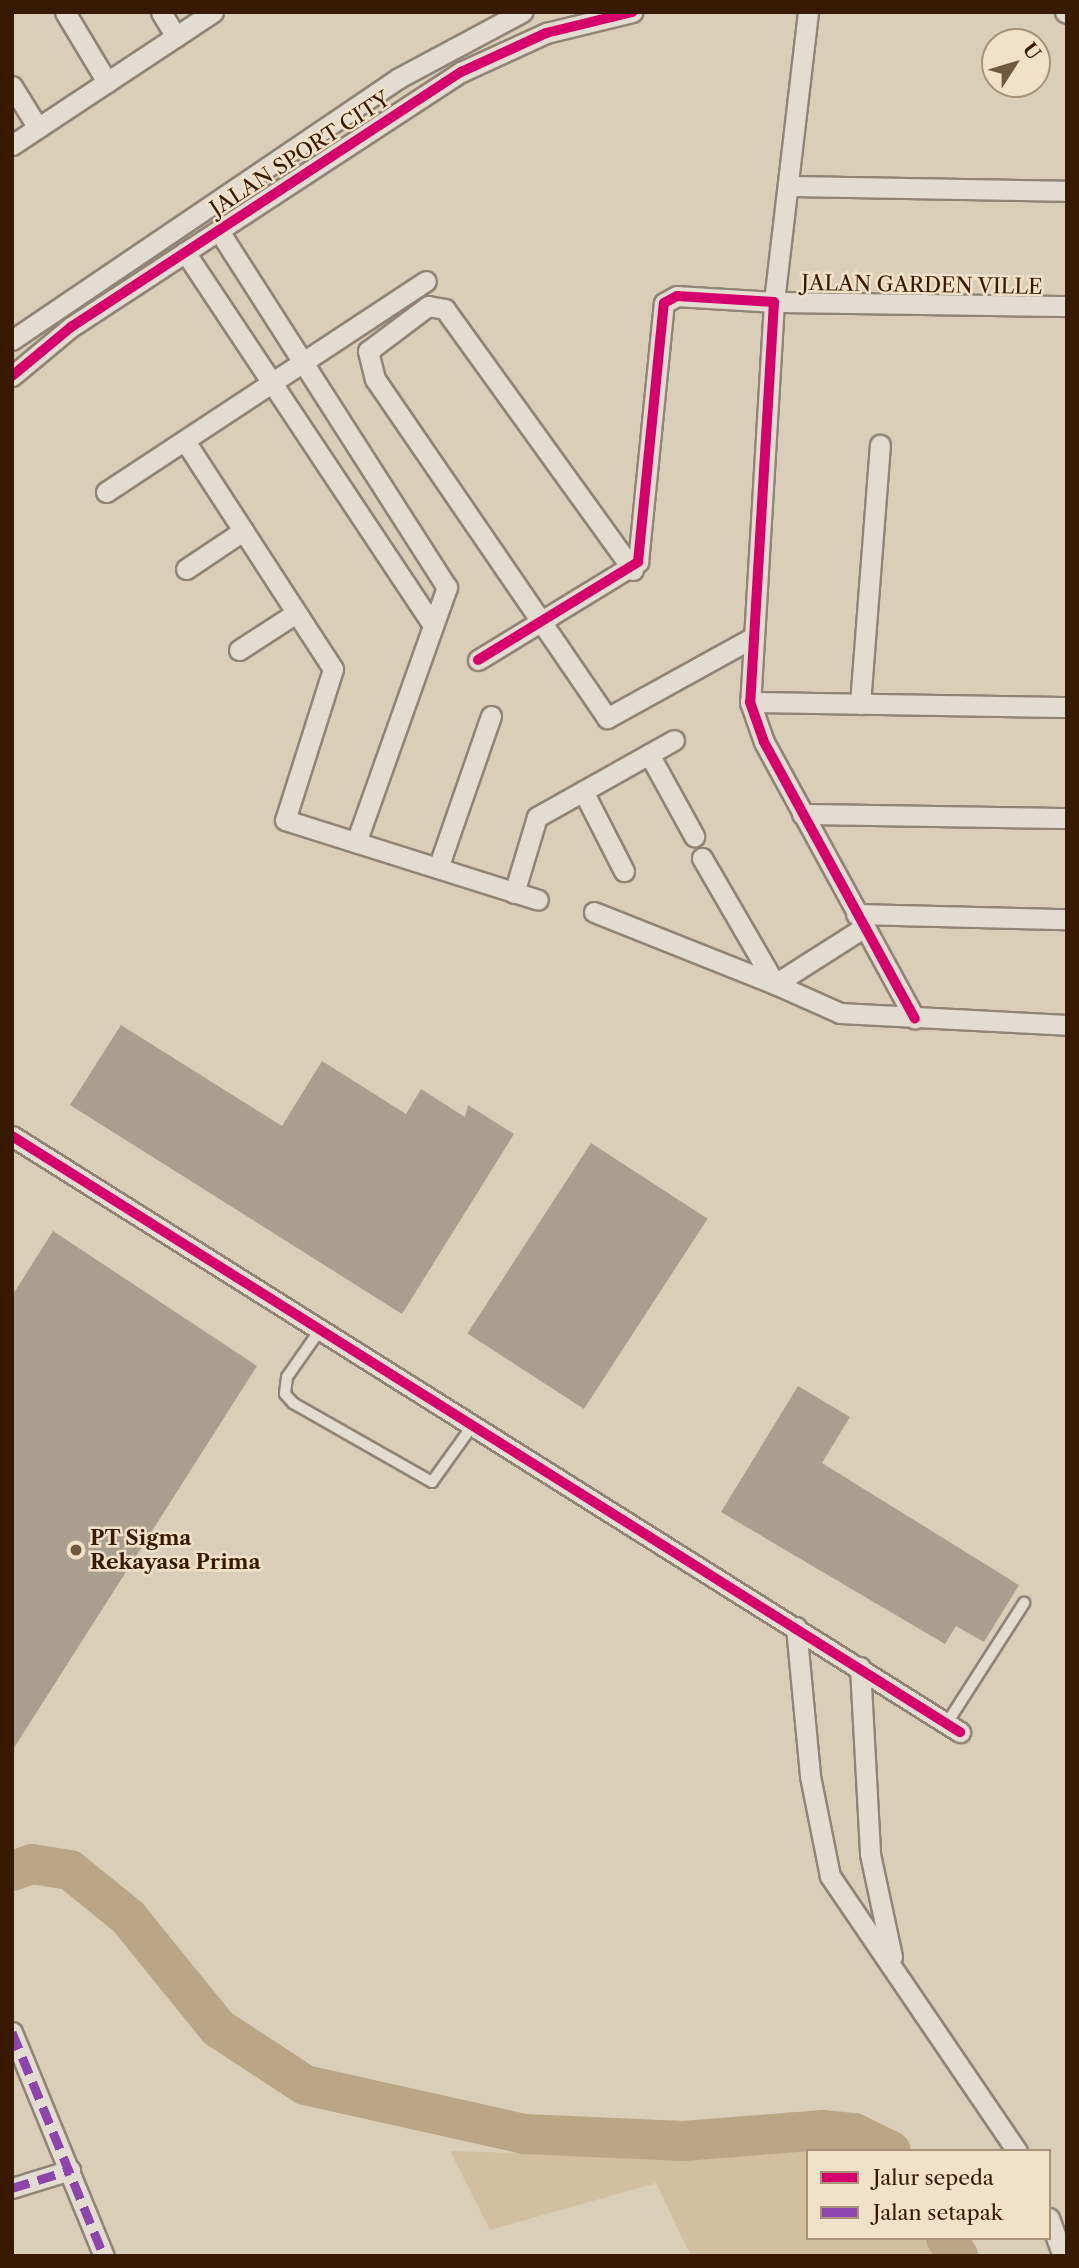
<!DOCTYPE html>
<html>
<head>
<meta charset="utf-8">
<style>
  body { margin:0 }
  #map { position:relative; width:1079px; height:2268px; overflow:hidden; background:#dbceb9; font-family:"Libre Caslon Text",serif }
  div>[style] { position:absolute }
  .green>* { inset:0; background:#d2bfa1 }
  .river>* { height:40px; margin:-20px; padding:0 20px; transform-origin:20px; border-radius:20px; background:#baa587 }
  .building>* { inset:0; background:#aa9e8f; transform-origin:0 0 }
  .roads { filter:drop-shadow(2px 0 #908475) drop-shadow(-2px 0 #908475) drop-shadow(0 2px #908475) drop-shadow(0 -2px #908475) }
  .service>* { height:10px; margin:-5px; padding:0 5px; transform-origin:5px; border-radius:5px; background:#e3dcd1 }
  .minor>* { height:19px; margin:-9.5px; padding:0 9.5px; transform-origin:9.5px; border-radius:9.5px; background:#e3dcd1 }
  .quiet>* { height:9px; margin-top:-4.5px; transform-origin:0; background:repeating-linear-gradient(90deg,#8e44ad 0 18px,transparent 0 27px) }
  .cycleway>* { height:10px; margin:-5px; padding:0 5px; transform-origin:5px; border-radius:5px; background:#d6006c }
  .dots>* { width:19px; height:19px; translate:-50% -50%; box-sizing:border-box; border:4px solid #f1e1c8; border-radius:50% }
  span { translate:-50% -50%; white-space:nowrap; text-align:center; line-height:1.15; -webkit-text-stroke:5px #f1e1c8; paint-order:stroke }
  .street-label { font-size:21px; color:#371a01 }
  .poi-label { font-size:21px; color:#371a01; font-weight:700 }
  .left { translate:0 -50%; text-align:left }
  .frame { position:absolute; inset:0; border:14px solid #371a01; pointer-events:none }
  .legend { position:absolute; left:806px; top:2149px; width:245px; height:91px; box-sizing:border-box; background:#f1e1c8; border:2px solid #a79178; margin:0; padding:9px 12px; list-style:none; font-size:21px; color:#371a01 }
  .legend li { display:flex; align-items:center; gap:14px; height:35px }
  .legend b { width:35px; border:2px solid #a79178 }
  .north { position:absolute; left:981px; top:28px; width:70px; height:70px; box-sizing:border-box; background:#f1e1c8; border:2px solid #a79178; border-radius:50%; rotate:53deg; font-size:19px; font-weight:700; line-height:28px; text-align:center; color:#371a01 }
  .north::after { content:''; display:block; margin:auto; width:24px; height:32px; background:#705941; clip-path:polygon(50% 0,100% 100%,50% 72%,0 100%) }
</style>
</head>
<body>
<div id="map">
  <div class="green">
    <div style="clip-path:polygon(786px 2146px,849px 2151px,808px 2151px,808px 2238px,925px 2238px,935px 2256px,691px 2256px,656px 2183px,490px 2230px,450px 2151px,645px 2157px)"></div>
  </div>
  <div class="river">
    <div style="left:12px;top:1871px;width:21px;rotate:-19deg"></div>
    <div style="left:32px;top:1864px;width:38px;rotate:9deg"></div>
    <div style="left:70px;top:1870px;width:75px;rotate:39deg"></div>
    <div style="left:128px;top:1917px;width:143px;rotate:51deg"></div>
    <div style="left:218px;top:2028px;width:104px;rotate:33.2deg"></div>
    <div style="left:305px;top:2085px;width:224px;rotate:12.6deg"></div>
    <div style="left:524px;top:2134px;width:159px;rotate:2.5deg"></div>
    <div style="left:683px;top:2141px;width:140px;rotate:-4.5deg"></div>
    <div style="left:823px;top:2130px;width:31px;rotate:6deg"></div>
    <div style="left:854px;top:2133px;width:41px;rotate:25.9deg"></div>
    <div style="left:946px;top:2238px;width:22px;rotate:56deg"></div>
  </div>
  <div class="building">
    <div style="clip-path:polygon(121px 1025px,282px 1126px,322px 1061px,406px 1114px,421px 1089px,465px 1117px,468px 1105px,514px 1134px,402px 1314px,70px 1105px)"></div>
    <div style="left:591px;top:1143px;width:139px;height:227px;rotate:33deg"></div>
    <div style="clip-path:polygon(53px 1231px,257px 1366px,12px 1751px,12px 1296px)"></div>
    <div style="clip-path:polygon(798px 1386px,850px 1417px,822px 1463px,1019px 1585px,984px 1642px,956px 1626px,945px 1644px,721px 1512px)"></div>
  </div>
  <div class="roads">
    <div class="service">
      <div style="left:320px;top:1330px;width:57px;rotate:125.1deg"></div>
      <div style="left:287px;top:1377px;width:17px;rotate:97deg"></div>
      <div style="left:285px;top:1394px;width:12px;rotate:48deg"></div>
      <div style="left:293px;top:1403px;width:160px;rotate:29.6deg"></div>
      <div style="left:432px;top:1482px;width:70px;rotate:-54.3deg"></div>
      <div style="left:947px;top:1723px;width:143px;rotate:-57.3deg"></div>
    </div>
    <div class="minor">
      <div style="left:65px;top:12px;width:82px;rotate:59deg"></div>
      <div style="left:161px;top:12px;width:29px;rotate:59deg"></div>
      <div style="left:808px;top:12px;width:292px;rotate:96.7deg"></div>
      <div style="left:774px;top:302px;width:293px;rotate:0.8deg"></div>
      <div style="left:1065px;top:12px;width:2px;rotate:27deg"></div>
      <div style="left:12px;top:86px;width:49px;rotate:58.2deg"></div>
      <div style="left:12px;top:145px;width:241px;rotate:-33.5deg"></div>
      <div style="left:788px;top:186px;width:279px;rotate:1deg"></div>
      <div style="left:219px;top:231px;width:423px;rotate:57.4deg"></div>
      <div style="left:447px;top:587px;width:271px;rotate:109.6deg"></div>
      <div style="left:185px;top:252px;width:444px;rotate:56.4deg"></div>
      <div style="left:12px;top:340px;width:467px;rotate:-34.1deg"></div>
      <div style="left:399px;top:78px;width:140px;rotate:-28.2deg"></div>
      <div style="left:12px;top:376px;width:77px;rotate:-39.7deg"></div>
      <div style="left:71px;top:327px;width:466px;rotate:-33.2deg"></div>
      <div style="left:461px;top:72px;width:94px;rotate:-24.6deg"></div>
      <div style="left:546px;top:33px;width:89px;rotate:-13.7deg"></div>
      <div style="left:185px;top:441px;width:272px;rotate:57deg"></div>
      <div style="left:333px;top:669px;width:158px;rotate:107.6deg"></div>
      <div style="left:285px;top:820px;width:265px;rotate:17.5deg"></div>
      <div style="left:106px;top:492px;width:383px;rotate:-33.4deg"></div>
      <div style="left:186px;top:569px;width:69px;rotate:-33.7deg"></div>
      <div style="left:633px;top:570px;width:322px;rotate:-125.8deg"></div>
      <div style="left:445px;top:309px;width:17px;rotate:-170deg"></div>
      <div style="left:428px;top:306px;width:75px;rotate:143.1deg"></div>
      <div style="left:368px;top:351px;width:29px;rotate:76deg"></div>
      <div style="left:375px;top:379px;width:411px;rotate:55.6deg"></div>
      <div style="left:607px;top:718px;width:163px;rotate:-28.9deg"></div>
      <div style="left:239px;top:650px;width:68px;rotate:-33deg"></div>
      <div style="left:478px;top:660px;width:188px;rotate:-31.5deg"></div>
      <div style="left:638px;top:562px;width:260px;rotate:-84.3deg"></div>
      <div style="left:664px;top:303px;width:15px;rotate:-28deg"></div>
      <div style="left:677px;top:296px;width:97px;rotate:3.5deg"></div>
      <div style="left:774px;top:302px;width:401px;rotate:93.4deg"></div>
      <div style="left:750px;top:702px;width:42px;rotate:70.7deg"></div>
      <div style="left:764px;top:742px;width:315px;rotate:61.4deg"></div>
      <div style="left:750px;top:702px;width:317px;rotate:0.9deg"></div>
      <div style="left:860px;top:704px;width:260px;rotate:-85.6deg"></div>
      <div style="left:649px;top:754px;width:94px;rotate:61.2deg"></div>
      <div style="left:583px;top:791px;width:90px;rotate:62.9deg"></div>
      <div style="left:802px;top:814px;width:265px;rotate:0.9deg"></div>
      <div style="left:702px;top:858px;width:146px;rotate:59.9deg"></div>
      <div style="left:438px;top:868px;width:161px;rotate:-70.8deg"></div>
      <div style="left:514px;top:893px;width:79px;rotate:-73.2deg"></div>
      <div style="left:537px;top:817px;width:157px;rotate:-29.3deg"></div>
      <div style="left:594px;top:912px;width:195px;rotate:21.7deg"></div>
      <div style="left:856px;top:914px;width:211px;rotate:1.4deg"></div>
      <div style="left:863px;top:928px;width:104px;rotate:147.5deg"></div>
      <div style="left:775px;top:984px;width:71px;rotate:24deg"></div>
      <div style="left:840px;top:1013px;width:227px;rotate:3deg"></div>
      <div style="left:12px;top:1136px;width:1120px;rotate:32.16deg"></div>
      <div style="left:796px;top:1627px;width:150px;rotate:84.6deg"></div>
      <div style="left:810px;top:1776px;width:102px;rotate:78.7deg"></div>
      <div style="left:830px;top:1876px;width:333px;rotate:55.8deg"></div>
      <div style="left:860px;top:1667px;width:187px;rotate:86.9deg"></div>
      <div style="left:870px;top:1854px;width:105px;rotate:77.9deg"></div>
      <div style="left:12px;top:2032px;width:242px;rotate:67.7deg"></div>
      <div style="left:12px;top:2188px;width:61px;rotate:-17.2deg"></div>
      <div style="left:1049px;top:2218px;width:40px;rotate:69.8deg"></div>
    </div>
  </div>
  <div class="quiet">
    <div style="left:12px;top:2032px;width:242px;rotate:67.7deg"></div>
    <div style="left:12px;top:2188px;width:61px;rotate:-17.2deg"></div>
  </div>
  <div class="cycleway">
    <div style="left:12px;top:376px;width:77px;rotate:-39.7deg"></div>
    <div style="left:71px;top:327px;width:466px;rotate:-33.2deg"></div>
    <div style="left:461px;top:72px;width:94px;rotate:-24.6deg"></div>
    <div style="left:546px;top:33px;width:89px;rotate:-13.7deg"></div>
    <div style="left:478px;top:660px;width:188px;rotate:-31.5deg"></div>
    <div style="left:638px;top:562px;width:260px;rotate:-84.3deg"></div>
    <div style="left:664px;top:303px;width:15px;rotate:-28deg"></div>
    <div style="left:677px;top:296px;width:97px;rotate:3.5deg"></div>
    <div style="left:774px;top:302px;width:401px;rotate:93.4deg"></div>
    <div style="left:750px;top:702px;width:42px;rotate:70.7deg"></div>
    <div style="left:764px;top:742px;width:315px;rotate:61.4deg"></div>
    <div style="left:12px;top:1136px;width:1120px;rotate:32.16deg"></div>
  </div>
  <div class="dots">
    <div style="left:76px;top:1550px;background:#705941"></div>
  </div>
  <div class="street-label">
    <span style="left:300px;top:154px;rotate:-33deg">JALAN SPORT CITY</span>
    <span style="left:922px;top:285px;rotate:1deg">JALAN GARDEN VILLE</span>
  </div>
  <div class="poi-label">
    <span class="left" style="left:90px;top:1550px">PT Sigma<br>Rekayasa Prima</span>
  </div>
  <div class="frame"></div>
  <ul class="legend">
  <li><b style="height:9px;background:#d6006c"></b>Jalur sepeda</li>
  <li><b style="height:9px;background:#8e44ad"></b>Jalan setapak</li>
  </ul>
  <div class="north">U</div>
</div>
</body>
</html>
